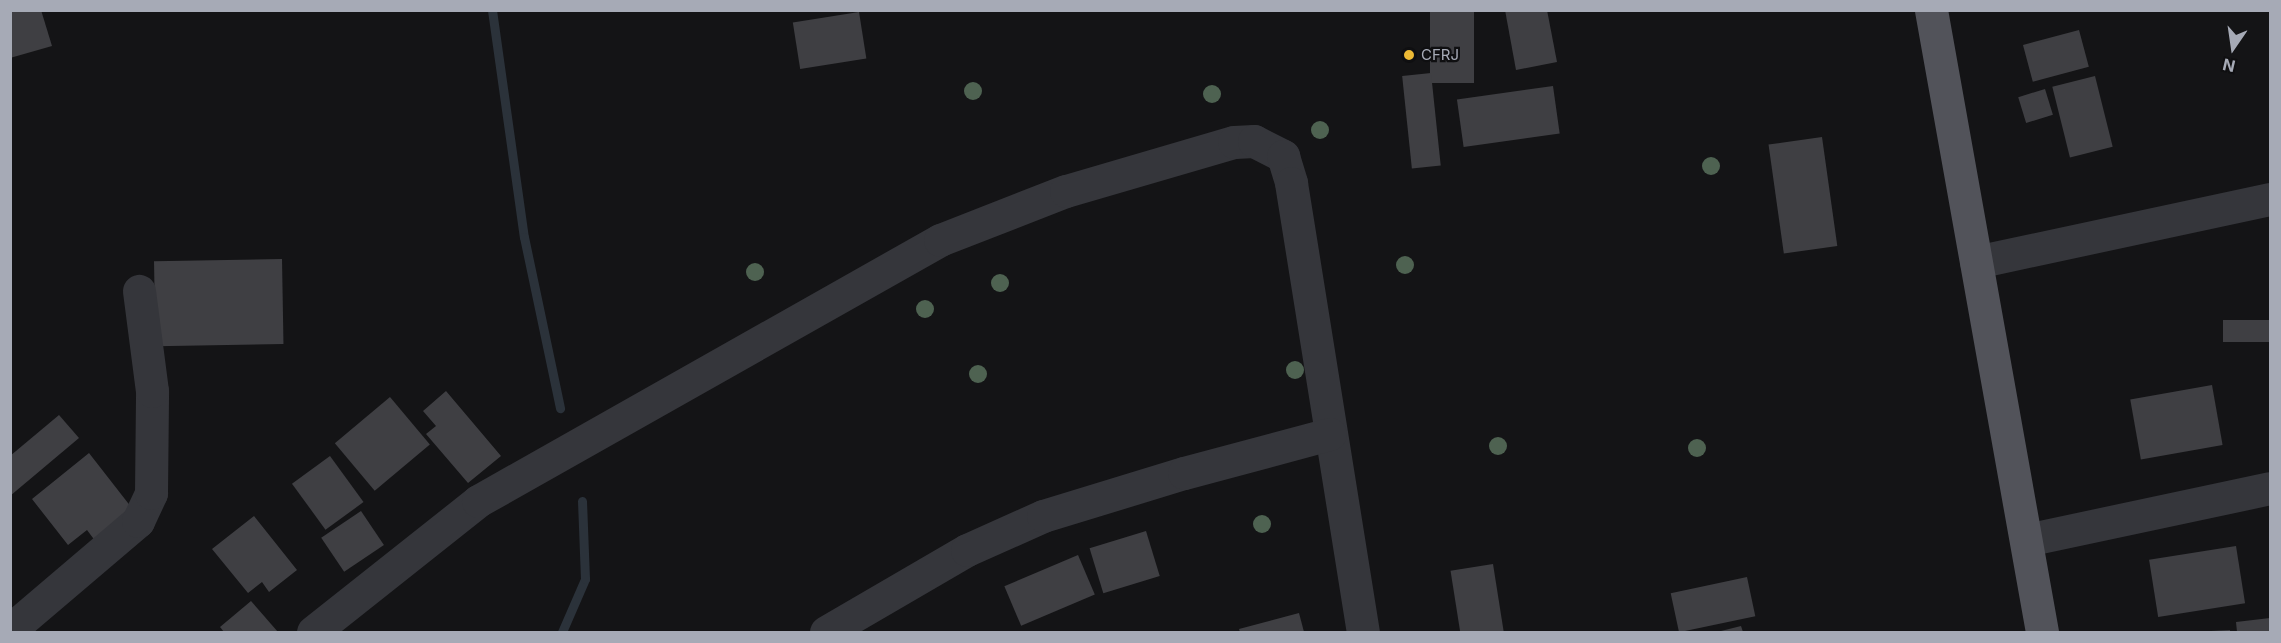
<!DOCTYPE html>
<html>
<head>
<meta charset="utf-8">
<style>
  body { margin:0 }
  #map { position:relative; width:2281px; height:643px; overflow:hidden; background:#141416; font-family:Inter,sans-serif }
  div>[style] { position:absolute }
  .stream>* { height:9px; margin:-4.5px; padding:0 4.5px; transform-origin:4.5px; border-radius:4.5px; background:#2b323a }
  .building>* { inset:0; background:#3f3f43; transform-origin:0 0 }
  .minor>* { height:33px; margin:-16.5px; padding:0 16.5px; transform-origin:16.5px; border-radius:16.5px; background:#35363b }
  .major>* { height:33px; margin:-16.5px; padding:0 16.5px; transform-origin:16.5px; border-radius:16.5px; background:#52535a }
  .trees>* { width:18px; height:18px; margin:-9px; border-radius:50%; background:#4e6251 }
  .dots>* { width:16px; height:16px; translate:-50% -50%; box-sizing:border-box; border:3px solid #0f0f11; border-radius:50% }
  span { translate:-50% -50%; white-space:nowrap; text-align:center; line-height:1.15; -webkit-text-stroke:4.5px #0f0f11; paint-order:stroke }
  .poi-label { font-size:15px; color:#a6aab6 }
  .left { translate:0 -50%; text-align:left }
  .frame { position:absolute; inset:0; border:12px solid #a6aab6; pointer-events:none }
  .north { position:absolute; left:2203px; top:18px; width:60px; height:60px; -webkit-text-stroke:4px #0f0f11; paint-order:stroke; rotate:193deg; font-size:16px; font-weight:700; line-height:24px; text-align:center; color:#a6aab6 }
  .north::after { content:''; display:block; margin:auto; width:21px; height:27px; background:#a6aab6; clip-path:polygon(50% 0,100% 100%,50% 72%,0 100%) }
</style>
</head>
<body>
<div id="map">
  <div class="stream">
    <div style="left:492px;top:10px;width:229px;rotate:82deg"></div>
    <div style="left:524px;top:237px;width:175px;rotate:78.1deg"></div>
    <div style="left:562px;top:632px;width:58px;rotate:-66.5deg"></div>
    <div style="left:585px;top:579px;width:78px;rotate:-92.2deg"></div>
  </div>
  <div class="building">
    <div style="clip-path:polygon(10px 10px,41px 10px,52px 46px,10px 58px)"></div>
    <div style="left:1430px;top:10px;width:44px;height:73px"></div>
    <div style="clip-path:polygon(1505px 10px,1547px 10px,1557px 62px,1516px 70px)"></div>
    <div style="left:859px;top:12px;width:47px;height:67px;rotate:81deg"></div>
    <div style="left:2079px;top:30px;width:38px;height:58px;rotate:75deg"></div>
    <div style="left:1431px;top:73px;width:93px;height:29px;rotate:84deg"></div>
    <div style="left:2095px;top:76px;width:73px;height:44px;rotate:76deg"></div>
    <div style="left:1553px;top:86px;width:48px;height:97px;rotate:82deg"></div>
    <div style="left:2045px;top:89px;width:27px;height:28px;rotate:73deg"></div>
    <div style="left:1822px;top:137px;width:110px;height:54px;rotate:82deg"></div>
    <div style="left:282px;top:259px;width:85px;height:128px;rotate:89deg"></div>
    <div style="left:2270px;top:320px;width:22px;height:47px;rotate:90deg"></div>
    <div style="left:2212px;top:385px;width:61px;height:83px;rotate:80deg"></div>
    <div style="clip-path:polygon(446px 391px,501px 456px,468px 483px,426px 434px,436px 426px,423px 411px)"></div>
    <div style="left:390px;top:397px;width:62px;height:72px;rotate:50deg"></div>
    <div style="clip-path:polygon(59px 415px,79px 438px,10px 496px,10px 456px)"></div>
    <div style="clip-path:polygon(89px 453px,135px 512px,96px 542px,87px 530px,68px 545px,32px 499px)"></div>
    <div style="left:330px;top:456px;width:57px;height:47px;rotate:54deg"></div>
    <div style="left:361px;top:511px;width:41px;height:48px;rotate:56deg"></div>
    <div style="clip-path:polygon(254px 516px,297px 570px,269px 592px,262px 582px,248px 593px,212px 549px)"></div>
    <div style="left:1146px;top:531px;width:47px;height:59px;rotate:73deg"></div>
    <div style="left:2236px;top:546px;width:58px;height:88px;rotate:81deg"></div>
    <div style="left:1078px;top:555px;width:43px;height:80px;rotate:67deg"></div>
    <div style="left:1493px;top:564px;width:69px;height:43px;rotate:81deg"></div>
    <div style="left:1747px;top:577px;width:40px;height:78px;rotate:78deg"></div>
    <div style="clip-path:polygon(251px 601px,278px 632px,224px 632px,220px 627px)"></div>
    <div style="clip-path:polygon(1299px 613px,1304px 632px,1240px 632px,1239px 629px)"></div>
    <div style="clip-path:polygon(2270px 618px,2270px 632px,2237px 632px,2236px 622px)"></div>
    <div style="clip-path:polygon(1741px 626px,1743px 632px,1717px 632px)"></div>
    <div style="clip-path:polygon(2230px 630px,2230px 632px,2211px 632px,2211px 631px)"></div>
  </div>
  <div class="minor">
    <div style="left:1976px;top:262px;width:301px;rotate:-12.1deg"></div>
    <div style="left:2026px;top:540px;width:249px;rotate:-12deg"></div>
    <div style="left:10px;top:630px;width:168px;rotate:-40.4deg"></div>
    <div style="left:138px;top:521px;width:31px;rotate:-65deg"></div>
    <div style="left:151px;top:493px;width:102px;rotate:-89.4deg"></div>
    <div style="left:152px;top:391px;width:101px;rotate:-97.4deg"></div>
    <div style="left:313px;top:632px;width:211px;rotate:-38.4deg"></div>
    <div style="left:478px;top:501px;width:531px;rotate:-29.46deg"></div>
    <div style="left:940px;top:240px;width:135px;rotate:-21.3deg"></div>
    <div style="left:1066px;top:191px;width:175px;rotate:-16.3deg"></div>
    <div style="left:1234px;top:142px;width:20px;rotate:-3deg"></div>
    <div style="left:1254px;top:141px;width:33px;rotate:27deg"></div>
    <div style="left:1283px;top:156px;width:28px;rotate:73deg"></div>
    <div style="left:1291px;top:183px;width:455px;rotate:80.9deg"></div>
    <div style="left:826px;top:632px;width:163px;rotate:-30.2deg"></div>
    <div style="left:967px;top:550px;width:83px;rotate:-24.1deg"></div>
    <div style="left:1043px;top:516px;width:147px;rotate:-17deg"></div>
    <div style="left:1184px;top:473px;width:151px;rotate:-15deg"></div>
  </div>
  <div class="major">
    <div style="left:1931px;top:10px;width:632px;rotate:79.88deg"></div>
  </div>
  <div class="trees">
    <div style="left:973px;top:91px"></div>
    <div style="left:1212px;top:94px"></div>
    <div style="left:1320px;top:130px"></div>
    <div style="left:1711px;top:166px"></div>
    <div style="left:1405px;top:265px"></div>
    <div style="left:755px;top:272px"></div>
    <div style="left:1000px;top:283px"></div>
    <div style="left:925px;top:309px"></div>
    <div style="left:1295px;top:370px"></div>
    <div style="left:978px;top:374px"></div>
    <div style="left:1498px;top:446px"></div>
    <div style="left:1697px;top:448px"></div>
    <div style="left:1262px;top:524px"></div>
  </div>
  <div class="dots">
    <div style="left:1409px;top:55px;background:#edba35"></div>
  </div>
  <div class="poi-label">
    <span class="left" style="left:1421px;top:55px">CFRJ</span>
  </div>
  <div class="frame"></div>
  <div class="north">N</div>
</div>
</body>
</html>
